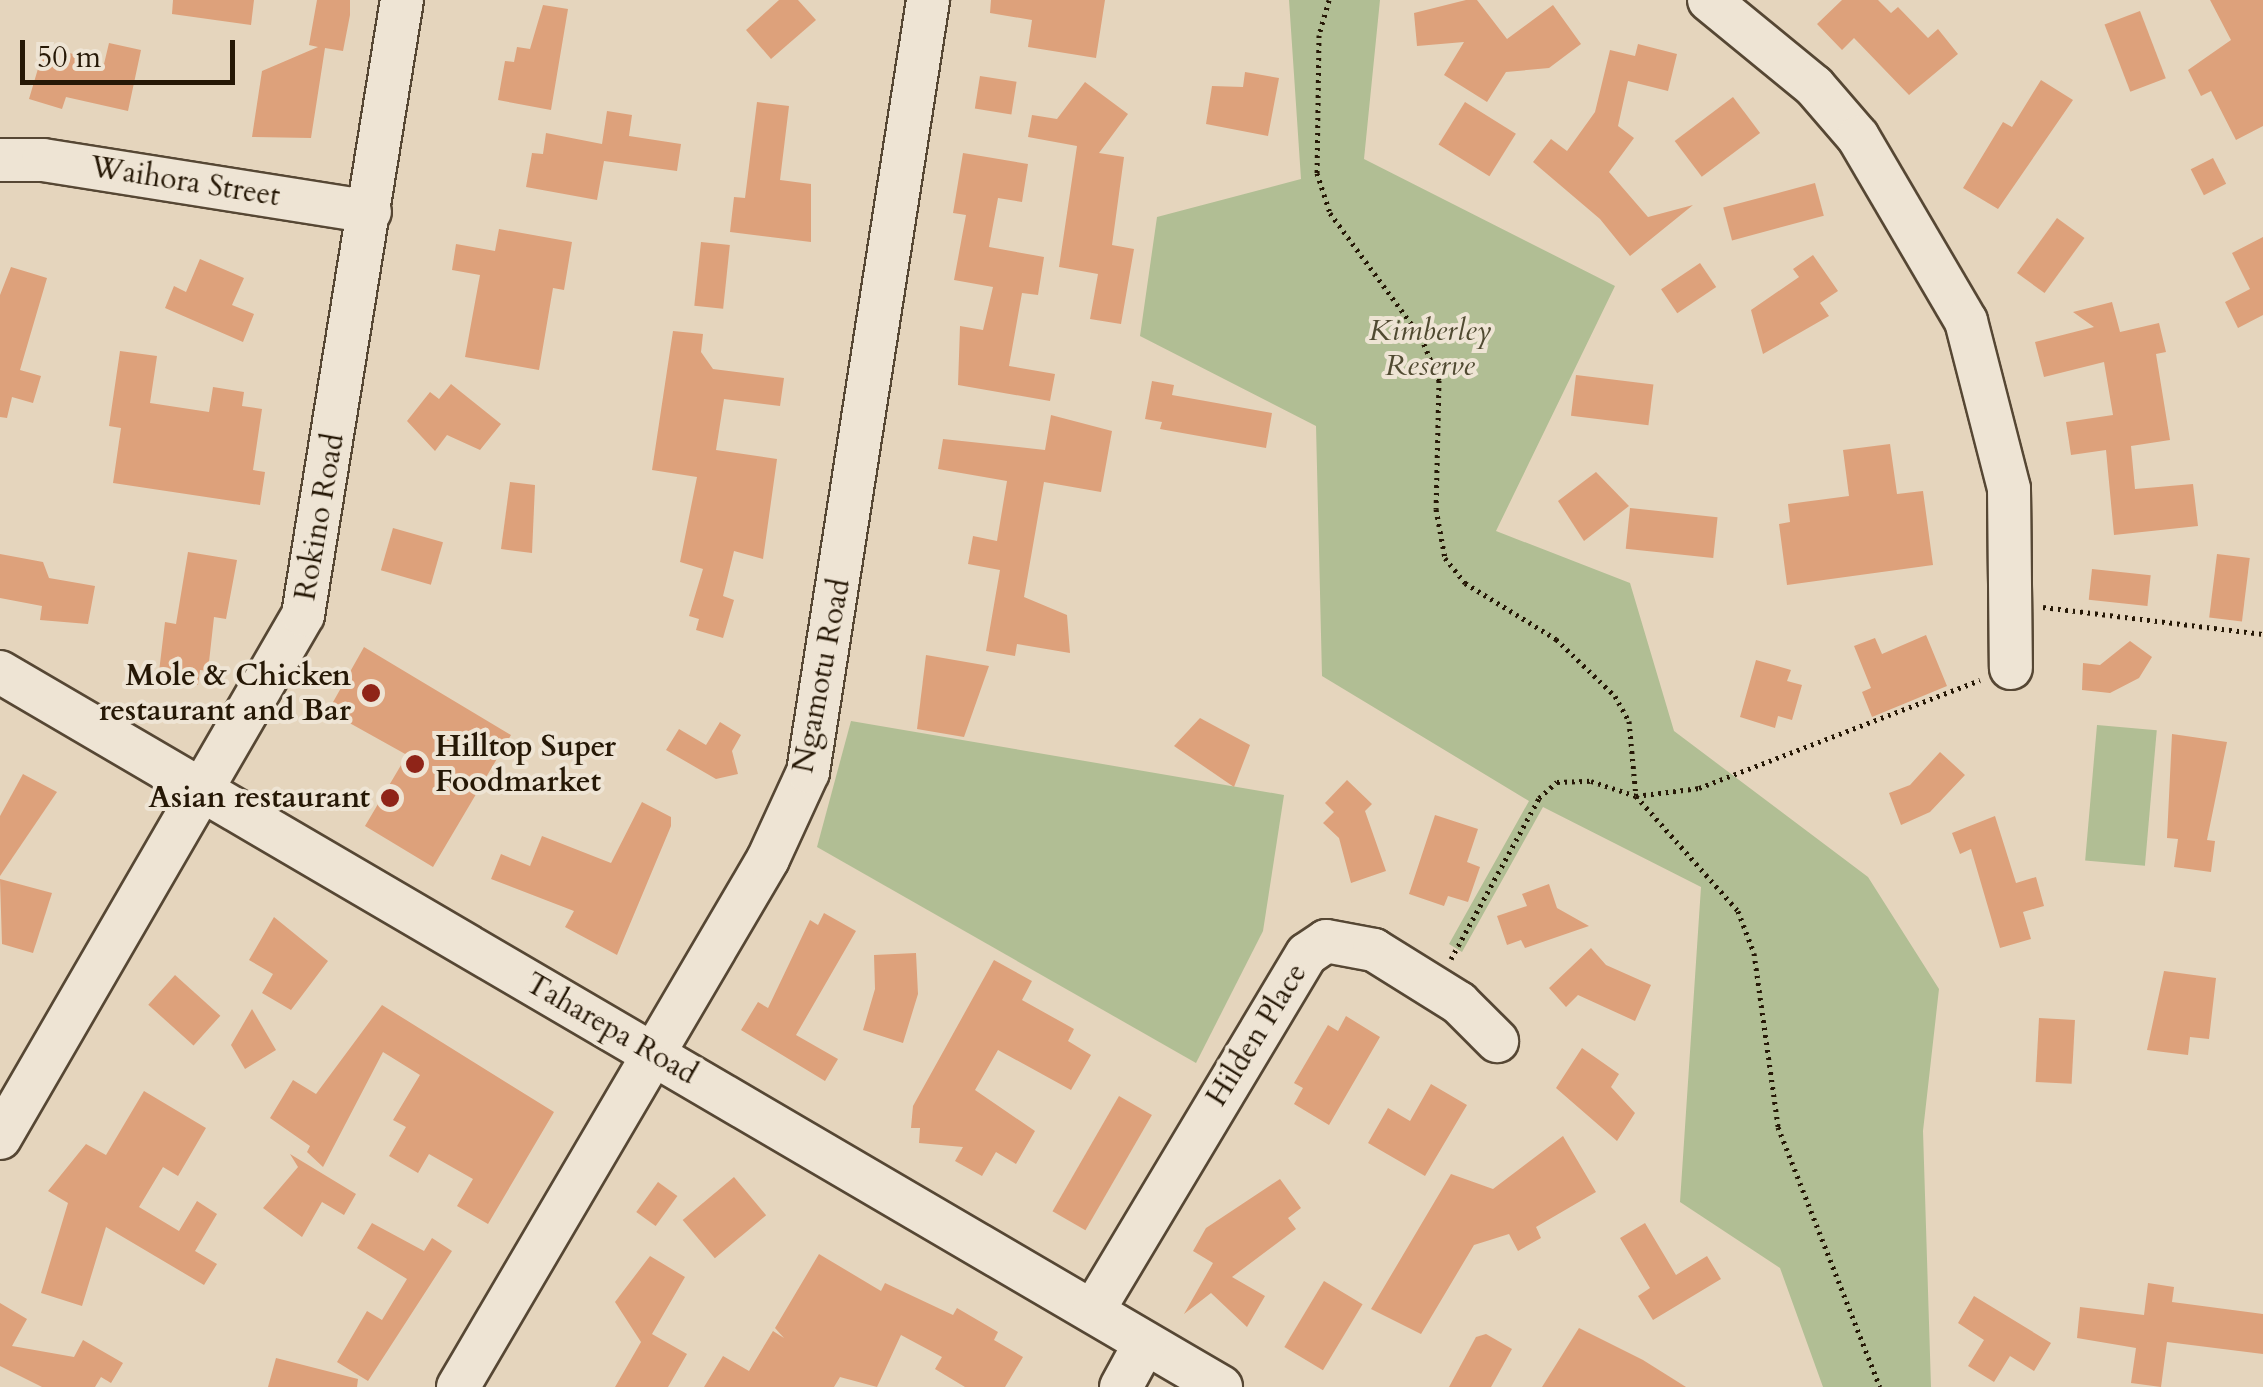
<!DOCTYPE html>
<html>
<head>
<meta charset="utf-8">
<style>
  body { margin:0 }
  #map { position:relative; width:2263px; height:1387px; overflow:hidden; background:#e5d5bd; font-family:Cardo,serif }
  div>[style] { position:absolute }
  .green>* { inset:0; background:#b1be94; transform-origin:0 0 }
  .building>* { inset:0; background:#dda17b; transform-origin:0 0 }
  .path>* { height:5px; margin-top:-2.5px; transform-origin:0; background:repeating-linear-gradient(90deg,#261806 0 2.5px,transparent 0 7.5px) }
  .roads { filter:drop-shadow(2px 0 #564734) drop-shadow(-2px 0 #564734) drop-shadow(0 2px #564734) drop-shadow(0 -2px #564734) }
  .minor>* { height:42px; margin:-21px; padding:0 21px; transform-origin:21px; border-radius:21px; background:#eee4d4 }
  .dots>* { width:28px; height:28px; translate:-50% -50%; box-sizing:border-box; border:5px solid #eee4d4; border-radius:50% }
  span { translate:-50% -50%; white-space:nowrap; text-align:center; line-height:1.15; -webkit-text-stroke:8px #eee4d4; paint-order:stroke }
  .street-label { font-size:30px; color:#261806 }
  .park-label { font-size:30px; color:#504a31; font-style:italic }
  .poi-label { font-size:30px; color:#261806; font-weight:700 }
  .right { translate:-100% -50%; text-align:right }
  .left { translate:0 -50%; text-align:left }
  .scale { position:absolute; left:20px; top:40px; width:215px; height:45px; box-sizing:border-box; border:5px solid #261806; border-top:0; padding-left:12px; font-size:30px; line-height:35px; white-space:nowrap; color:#261806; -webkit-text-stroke:8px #eee4d4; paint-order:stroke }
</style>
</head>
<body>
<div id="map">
  <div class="green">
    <div style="clip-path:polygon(1289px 0,1380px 0,1364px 159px,1615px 286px,1496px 531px,1630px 583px,1674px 731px,1868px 877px,1939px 989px,1923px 1131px,1931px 1387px,1823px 1387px,1780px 1268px,1680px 1202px,1701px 887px,1543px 807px,1462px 952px,1449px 944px,1529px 801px,1322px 676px,1316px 426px,1140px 336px,1157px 217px,1301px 179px)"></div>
    <div style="clip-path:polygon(851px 721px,1284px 795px,1263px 931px,1196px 1063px,817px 847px)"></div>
    <div style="left:2097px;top:725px;width:60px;height:136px;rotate:5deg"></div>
  </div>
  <div class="building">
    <div style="clip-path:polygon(173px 0,254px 0,251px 25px,172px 14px)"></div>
    <div style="clip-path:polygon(317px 0,350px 0,350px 15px,343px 51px,325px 48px,311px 138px,252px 137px,262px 71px,318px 47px,309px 45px)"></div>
    <div style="clip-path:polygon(779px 0,798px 0,816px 20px,771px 59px,746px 30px)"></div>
    <div style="clip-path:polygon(991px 0,1105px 0,1096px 58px,1028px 47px,1032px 20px,990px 13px)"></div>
    <div style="clip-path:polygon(1466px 0,1477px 0,1507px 39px,1553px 5px,1581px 44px,1549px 68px,1506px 72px,1487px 102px,1444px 75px,1464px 42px,1417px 46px,1414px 13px)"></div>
    <div style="clip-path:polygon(1842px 0,1878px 0,1891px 13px,1898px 7px,1928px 38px,1938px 29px,1958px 54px,1909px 95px,1854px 38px,1842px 50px,1817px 24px)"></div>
    <div style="clip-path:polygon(2210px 0,2263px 0,2263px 126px,2236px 140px,2211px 91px,2201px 96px,2188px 70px,2231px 40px)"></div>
    <div style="clip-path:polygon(543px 5px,568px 9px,551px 110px,498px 100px,505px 61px,514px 62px,517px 47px,530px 49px)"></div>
    <div style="left:2140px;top:11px;width:72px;height:38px;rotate:69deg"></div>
    <div style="clip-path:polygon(109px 43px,141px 50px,128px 111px,66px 97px,62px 109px,29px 99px,45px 45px,104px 64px)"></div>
    <div style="clip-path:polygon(1638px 44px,1677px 54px,1668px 91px,1628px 81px,1618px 126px,1634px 138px,1609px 172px,1648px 217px,1693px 205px,1630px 256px,1600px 219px,1533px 162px,1551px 139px,1567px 151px,1595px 112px,1610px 50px,1635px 56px)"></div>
    <div style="clip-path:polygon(1245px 72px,1279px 78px,1268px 136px,1206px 124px,1212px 86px,1243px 87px)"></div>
    <div style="left:980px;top:76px;width:37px;height:33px;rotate:9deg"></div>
    <div style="clip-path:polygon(2041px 80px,2073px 100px,1998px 209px,1963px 188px,2003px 122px,2012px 127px)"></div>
    <div style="clip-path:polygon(1085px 82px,1128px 114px,1099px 153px,1124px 157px,1112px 245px,1134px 249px,1121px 324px,1090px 319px,1098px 274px,1059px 267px,1077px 146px,1028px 137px,1032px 115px,1057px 119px)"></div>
    <div style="left:1733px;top:97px;width:45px;height:73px;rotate:53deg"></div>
    <div style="clip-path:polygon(757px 102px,789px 106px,780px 180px,811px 184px,811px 242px,730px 232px,734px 197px,745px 198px)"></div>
    <div style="left:1465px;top:102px;width:60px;height:50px;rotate:32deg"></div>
    <div style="clip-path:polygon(607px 111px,632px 115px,629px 136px,681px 144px,677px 171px,604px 161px,597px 200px,526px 187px,532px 153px,543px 154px,546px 133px,602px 144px)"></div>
    <div style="clip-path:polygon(963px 153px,1028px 164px,1022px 202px,998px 198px,989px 247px,1044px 257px,1038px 295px,1022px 293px,1009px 366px,1055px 374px,1050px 401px,958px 385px,960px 326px,983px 330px,993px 287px,954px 280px,966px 215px,953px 213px)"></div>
    <div style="left:2213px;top:158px;width:29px;height:25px;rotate:63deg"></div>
    <div style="left:1815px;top:183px;width:34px;height:95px;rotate:75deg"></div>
    <div style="left:2057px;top:218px;width:34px;height:68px;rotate:36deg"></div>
    <div style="clip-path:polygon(499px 229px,572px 242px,564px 290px,553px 288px,539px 370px,465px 357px,480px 275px,452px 270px,456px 244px,495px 251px)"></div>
    <div style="clip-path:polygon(2263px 237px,2263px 315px,2238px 328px,2225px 302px,2250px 289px,2232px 253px)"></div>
    <div style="left:701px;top:242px;width:29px;height:64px;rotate:6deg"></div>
    <div style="clip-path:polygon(1813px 255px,1838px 291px,1820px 303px,1829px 316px,1763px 354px,1751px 310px,1799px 277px,1793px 269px)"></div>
    <div style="clip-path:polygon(200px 259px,244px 278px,232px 305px,254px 314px,243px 342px,165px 308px,174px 286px,186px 292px)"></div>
    <div style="left:1700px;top:263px;width:29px;height:47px;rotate:56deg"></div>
    <div style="clip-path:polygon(11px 267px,47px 278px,20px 370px,41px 376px,33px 403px,12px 397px,7px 418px,0 417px,0 295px)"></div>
    <div style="clip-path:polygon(2112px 302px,2120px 332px,2159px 323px,2166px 352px,2156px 354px,2170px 440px,2131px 446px,2135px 489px,2193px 484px,2198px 526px,2114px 535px,2106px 450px,2071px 455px,2066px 422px,2113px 415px,2104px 362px,2044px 377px,2035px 342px,2094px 327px,2073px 312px)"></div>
    <div style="clip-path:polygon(673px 331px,703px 334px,701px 352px,713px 369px,784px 378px,780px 406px,724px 399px,716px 450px,777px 459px,763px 559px,734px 551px,723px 596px,734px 600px,723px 638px,696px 630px,699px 619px,689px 616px,703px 569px,680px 562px,697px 477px,652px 470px)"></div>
    <div style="clip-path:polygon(120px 351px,157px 356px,150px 403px,209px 412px,213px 387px,244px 392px,242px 406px,262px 409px,253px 470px,265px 472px,260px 505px,113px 483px,121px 428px,109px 426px)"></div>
    <div style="left:1576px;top:375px;width:78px;height:41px;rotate:7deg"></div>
    <div style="clip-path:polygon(1152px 381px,1174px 385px,1172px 395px,1272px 413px,1266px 448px,1160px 429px,1162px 422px,1145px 419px)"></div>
    <div style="clip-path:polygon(451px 384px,501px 424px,480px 450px,447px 435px,435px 451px,407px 421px,430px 392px,439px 399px)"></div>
    <div style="clip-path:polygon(1051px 415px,1112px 431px,1101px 492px,1044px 482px,1024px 597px,1067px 615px,1070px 653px,1017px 644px,1015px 656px,986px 651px,1000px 570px,968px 564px,973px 536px,997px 541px,1007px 481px,938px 469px,943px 439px,1045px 450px)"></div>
    <div style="clip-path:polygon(1890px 444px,1897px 494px,1923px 491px,1933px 565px,1787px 585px,1779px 524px,1790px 522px,1788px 504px,1849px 496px,1843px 450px)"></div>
    <div style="clip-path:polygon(1596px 472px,1629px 506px,1584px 541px,1558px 501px)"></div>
    <div style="clip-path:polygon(510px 482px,535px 485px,532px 553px,501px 549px)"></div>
    <div style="left:1630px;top:508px;width:88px;height:41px;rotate:6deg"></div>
    <div style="left:393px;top:528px;width:52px;height:44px;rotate:16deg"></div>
    <div style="clip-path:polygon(188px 552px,237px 560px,226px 619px,214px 617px,208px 671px,200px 670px,198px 685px,158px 680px,165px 622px,176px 624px)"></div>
    <div style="clip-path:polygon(0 554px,43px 562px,49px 578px,95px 586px,88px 624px,40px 620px,42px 606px,0 598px)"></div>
    <div style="left:2217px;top:554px;width:33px;height:64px;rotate:7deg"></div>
    <div style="left:2092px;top:569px;width:59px;height:31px;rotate:6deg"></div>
    <div style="clip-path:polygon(1926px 635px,1947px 686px,1872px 717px,1862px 692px,1871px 688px,1854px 646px,1875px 638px,1882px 654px)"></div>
    <div style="clip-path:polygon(2130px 641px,2152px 657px,2139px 678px,2110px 693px,2082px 690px,2083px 663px,2100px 665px)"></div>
    <div style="clip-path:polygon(364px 647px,511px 735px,433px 867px,365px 826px,407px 755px,328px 711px)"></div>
    <div style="clip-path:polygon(926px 655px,989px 666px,964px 737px,917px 729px)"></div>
    <div style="clip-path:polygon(1756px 660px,1791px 670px,1787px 681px,1802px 685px,1792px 720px,1778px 716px,1775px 728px,1740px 717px)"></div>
    <div style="clip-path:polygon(1200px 718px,1250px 745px,1234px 787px,1174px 746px)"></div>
    <div style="clip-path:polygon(720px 722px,741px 735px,732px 751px,738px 774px,716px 779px,666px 750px,679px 729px,706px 745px)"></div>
    <div style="clip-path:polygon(2172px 734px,2227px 742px,2207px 840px,2215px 841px,2211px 872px,2174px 867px,2178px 839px,2167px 838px)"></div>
    <div style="clip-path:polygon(1940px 752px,1965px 775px,1930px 812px,1901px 825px,1889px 793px,1910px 785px)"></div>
    <div style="clip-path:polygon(23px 774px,57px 792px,0 876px,0 816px)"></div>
    <div style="clip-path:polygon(1347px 780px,1372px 804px,1365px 811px,1386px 871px,1351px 883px,1339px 838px,1323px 823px,1334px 812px,1325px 803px)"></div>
    <div style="clip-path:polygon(642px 802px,671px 817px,671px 826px,617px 955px,565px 927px,574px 911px,491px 879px,501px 854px,530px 866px,542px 836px,611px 863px)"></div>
    <div style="clip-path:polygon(1435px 815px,1478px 829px,1467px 862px,1480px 867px,1468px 902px,1448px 896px,1444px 906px,1409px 894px)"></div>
    <div style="clip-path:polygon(1995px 816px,2016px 883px,2036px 877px,2044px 906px,2023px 912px,2031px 939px,2000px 948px,1971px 849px,1960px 854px,1952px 833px)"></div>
    <div style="clip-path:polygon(0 879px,52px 893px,33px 953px,2px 944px)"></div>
    <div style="clip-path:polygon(1549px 884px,1557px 908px,1589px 926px,1525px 948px,1521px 940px,1507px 945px,1497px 916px,1527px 906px,1522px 894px)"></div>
    <div style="clip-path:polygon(824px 913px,856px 931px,796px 1035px,838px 1059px,825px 1081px,741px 1030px,758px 1002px,768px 1008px,810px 920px,818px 925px)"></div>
    <div style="clip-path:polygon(274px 917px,328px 961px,291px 1010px,262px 993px,273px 974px,249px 960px)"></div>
    <div style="clip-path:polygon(1591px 948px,1606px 965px,1651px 985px,1635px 1021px,1578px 995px,1566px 1007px,1549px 988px)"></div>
    <div style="clip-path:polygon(916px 953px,918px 994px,903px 1043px,863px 1030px,875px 989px,874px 955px)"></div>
    <div style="clip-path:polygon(994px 960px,1032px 981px,1022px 1000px,1074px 1029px,1068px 1041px,1091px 1055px,1071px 1090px,998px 1050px,975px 1090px,1035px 1131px,1016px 1164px,996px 1152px,982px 1176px,955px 1161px,963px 1147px,919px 1143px,920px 1128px,911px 1128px,913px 1106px)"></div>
    <div style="clip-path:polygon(2164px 971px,2216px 978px,2209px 1039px,2190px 1037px,2188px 1055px,2147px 1050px)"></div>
    <div style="left:175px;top:975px;width:61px;height:40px;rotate:42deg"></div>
    <div style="clip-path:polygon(382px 1005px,554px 1112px,488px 1224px,457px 1206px,473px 1179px,429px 1154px,418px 1173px,389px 1156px,406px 1127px,393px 1120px,420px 1075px,383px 1052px,323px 1167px,307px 1152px,310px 1146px,270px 1118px,293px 1080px,316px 1094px)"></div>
    <div style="clip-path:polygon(252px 1009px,276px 1050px,245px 1069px,231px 1045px)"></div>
    <div style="clip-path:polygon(1346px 1016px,1380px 1037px,1329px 1125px,1294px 1104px,1303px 1088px,1294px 1083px,1328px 1025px,1338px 1031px)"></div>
    <div style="left:2039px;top:1018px;width:36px;height:64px;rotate:3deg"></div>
    <div style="clip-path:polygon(1582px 1048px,1619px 1074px,1611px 1087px,1635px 1113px,1617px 1141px,1556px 1088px)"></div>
    <div style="clip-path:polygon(1431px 1084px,1467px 1105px,1425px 1176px,1368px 1143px,1388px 1108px,1410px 1121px)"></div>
    <div style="clip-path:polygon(144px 1091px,206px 1128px,178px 1176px,163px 1167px,139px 1207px,179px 1231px,197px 1201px,217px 1214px,195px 1251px,217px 1264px,204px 1285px,106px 1227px,82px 1306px,41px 1293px,68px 1203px,48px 1191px,86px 1144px,106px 1155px)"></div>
    <div style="left:1119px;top:1096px;width:38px;height:133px;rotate:30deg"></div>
    <div style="clip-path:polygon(1563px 1136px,1596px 1192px,1536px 1227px,1541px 1238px,1518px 1251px,1509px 1234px,1474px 1245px,1421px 1334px,1371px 1309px,1451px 1174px,1493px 1189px)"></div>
    <div style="clip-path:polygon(290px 1154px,356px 1194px,344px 1215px,322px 1202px,302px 1237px,263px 1208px,298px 1167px)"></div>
    <div style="left:734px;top:1177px;width:50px;height:67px;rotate:50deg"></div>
    <div style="clip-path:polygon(1280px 1179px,1301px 1208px,1288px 1218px,1296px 1229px,1232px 1277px,1265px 1296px,1247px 1327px,1211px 1293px,1184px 1314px,1213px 1263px,1193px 1251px,1206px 1228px)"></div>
    <div style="left:658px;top:1182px;width:24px;height:37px;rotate:36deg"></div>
    <div style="clip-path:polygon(372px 1223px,424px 1251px,432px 1238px,452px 1251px,368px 1381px,337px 1362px,367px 1311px,382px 1320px,407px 1279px,357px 1248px)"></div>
    <div style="clip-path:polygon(1645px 1223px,1676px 1275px,1707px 1256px,1721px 1279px,1653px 1320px,1638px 1296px,1650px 1288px,1620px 1238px)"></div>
    <div style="clip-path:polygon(819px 1254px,881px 1291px,885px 1283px,953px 1315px,957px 1308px,998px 1332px,994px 1340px,1023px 1357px,1005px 1387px,965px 1387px,935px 1369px,942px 1357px,901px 1335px,877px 1387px,840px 1377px,834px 1387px,704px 1387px,723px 1356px,749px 1371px,773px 1331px,784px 1338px,775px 1328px)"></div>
    <div style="clip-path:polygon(650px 1256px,685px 1277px,652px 1334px,687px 1354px,668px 1387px,615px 1387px,641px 1342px,615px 1302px)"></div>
    <div style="left:1324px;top:1281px;width:45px;height:77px;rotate:31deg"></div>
    <div style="clip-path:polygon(2148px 1283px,2174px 1287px,2172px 1302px,2263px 1314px,2263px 1354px,2167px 1342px,2161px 1387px,2131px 1383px,2136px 1348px,2077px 1338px,2080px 1307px,2144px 1315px)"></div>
    <div style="clip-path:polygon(1974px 1296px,2051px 1343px,2034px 1371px,2010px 1356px,1994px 1382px,1968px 1366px,1984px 1340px,1958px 1323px)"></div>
    <div style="clip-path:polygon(0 1303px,27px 1319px,12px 1346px,74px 1357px,83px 1340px,123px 1363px,111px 1383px,101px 1377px,95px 1387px,42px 1387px,0 1366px)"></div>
    <div style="clip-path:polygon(1579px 1328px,1643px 1360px,1686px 1387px,1542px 1387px)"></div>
    <div style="clip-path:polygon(1486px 1334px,1512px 1349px,1491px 1387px,1449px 1387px,1476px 1337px)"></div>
    <div style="clip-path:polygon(276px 1358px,358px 1379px,357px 1387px,268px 1387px)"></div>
  </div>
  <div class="path">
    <div style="left:1329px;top:0;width:36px;rotate:106deg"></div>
    <div style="left:1319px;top:35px;width:138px;rotate:90.8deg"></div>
    <div style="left:1317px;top:173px;width:42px;rotate:72deg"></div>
    <div style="left:1330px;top:213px;width:154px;rotate:53.7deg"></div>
    <div style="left:1421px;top:337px;width:47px;rotate:67.3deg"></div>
    <div style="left:1439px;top:380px;width:129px;rotate:91.3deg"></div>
    <div style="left:1436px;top:509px;width:50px;rotate:79.6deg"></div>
    <div style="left:1445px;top:558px;width:32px;rotate:51deg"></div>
    <div style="left:1465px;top:583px;width:107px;rotate:31.6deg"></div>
    <div style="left:1556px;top:639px;width:82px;rotate:44deg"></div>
    <div style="left:1615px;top:696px;width:29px;rotate:61deg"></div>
    <div style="left:1629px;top:721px;width:75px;rotate:84.7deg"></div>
    <div style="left:1636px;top:796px;width:154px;rotate:48.4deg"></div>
    <div style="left:1738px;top:911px;width:45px;rotate:69.1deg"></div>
    <div style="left:1754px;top:953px;width:176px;rotate:82.1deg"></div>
    <div style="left:1778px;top:1127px;width:279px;rotate:68.6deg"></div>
    <div style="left:2043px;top:607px;width:222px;rotate:7deg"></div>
    <div style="left:1451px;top:959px;width:183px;rotate:-61.3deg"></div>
    <div style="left:1539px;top:798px;width:24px;rotate:-42deg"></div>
    <div style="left:1557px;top:782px;width:34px;rotate:-2deg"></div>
    <div style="left:1591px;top:781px;width:47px;rotate:18.4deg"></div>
    <div style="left:1636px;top:796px;width:64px;rotate:-7.2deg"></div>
    <div style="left:1699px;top:788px;width:301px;rotate:-21deg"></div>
  </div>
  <div class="roads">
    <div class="minor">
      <div style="left:1709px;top:0;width:136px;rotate:39.3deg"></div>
      <div style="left:1814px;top:86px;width:67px;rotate:49.2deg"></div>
      <div style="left:1858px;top:137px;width:213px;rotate:59.6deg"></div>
      <div style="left:1966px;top:321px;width:173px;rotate:75.6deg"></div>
      <div style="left:2009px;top:489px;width:179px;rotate:89.4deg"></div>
      <div style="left:0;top:160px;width:43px"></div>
      <div style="left:43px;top:160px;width:331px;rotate:9deg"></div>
      <div style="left:0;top:672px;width:1415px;rotate:30.35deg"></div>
      <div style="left:0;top:1138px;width:604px;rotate:-59.91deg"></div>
      <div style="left:303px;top:615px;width:623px;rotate:-80.86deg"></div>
      <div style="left:1093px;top:1311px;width:416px;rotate:-59.1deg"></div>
      <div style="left:1307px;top:954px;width:23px;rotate:-34deg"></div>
      <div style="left:1326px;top:941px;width:49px;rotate:10.6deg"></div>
      <div style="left:1374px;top:950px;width:100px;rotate:31.9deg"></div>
      <div style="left:1459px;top:1003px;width:54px;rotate:45deg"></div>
      <div style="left:458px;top:1387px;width:612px;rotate:-59.58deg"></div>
      <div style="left:768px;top:859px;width:96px;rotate:-65.3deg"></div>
      <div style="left:808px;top:772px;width:781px;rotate:-81.16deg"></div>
      <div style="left:1121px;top:1387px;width:50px;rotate:-61.4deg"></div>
    </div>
  </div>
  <div class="dots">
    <div style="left:371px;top:693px;background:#8f2418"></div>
    <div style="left:415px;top:764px;background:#8f2418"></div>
    <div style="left:390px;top:798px;background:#8f2418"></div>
  </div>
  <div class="street-label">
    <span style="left:185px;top:182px;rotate:9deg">Waihora Street</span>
    <span style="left:320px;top:517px;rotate:-80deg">Rokino Road</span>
    <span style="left:822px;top:676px;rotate:-79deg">Ngamotu Road</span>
    <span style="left:611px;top:1029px;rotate:30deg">Taharepa Road</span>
    <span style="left:1257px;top:1035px;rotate:-58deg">Hilden Place</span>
  </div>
  <div class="park-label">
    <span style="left:1430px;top:348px">Kimberley<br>Reserve</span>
  </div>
  <div class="poi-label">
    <span class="right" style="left:351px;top:693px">Mole &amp; Chicken<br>restaurant and Bar</span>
    <span class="left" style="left:435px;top:764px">Hilltop Super<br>Foodmarket</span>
    <span class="right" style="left:370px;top:798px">Asian restaurant</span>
  </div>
  <div class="scale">50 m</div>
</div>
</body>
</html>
